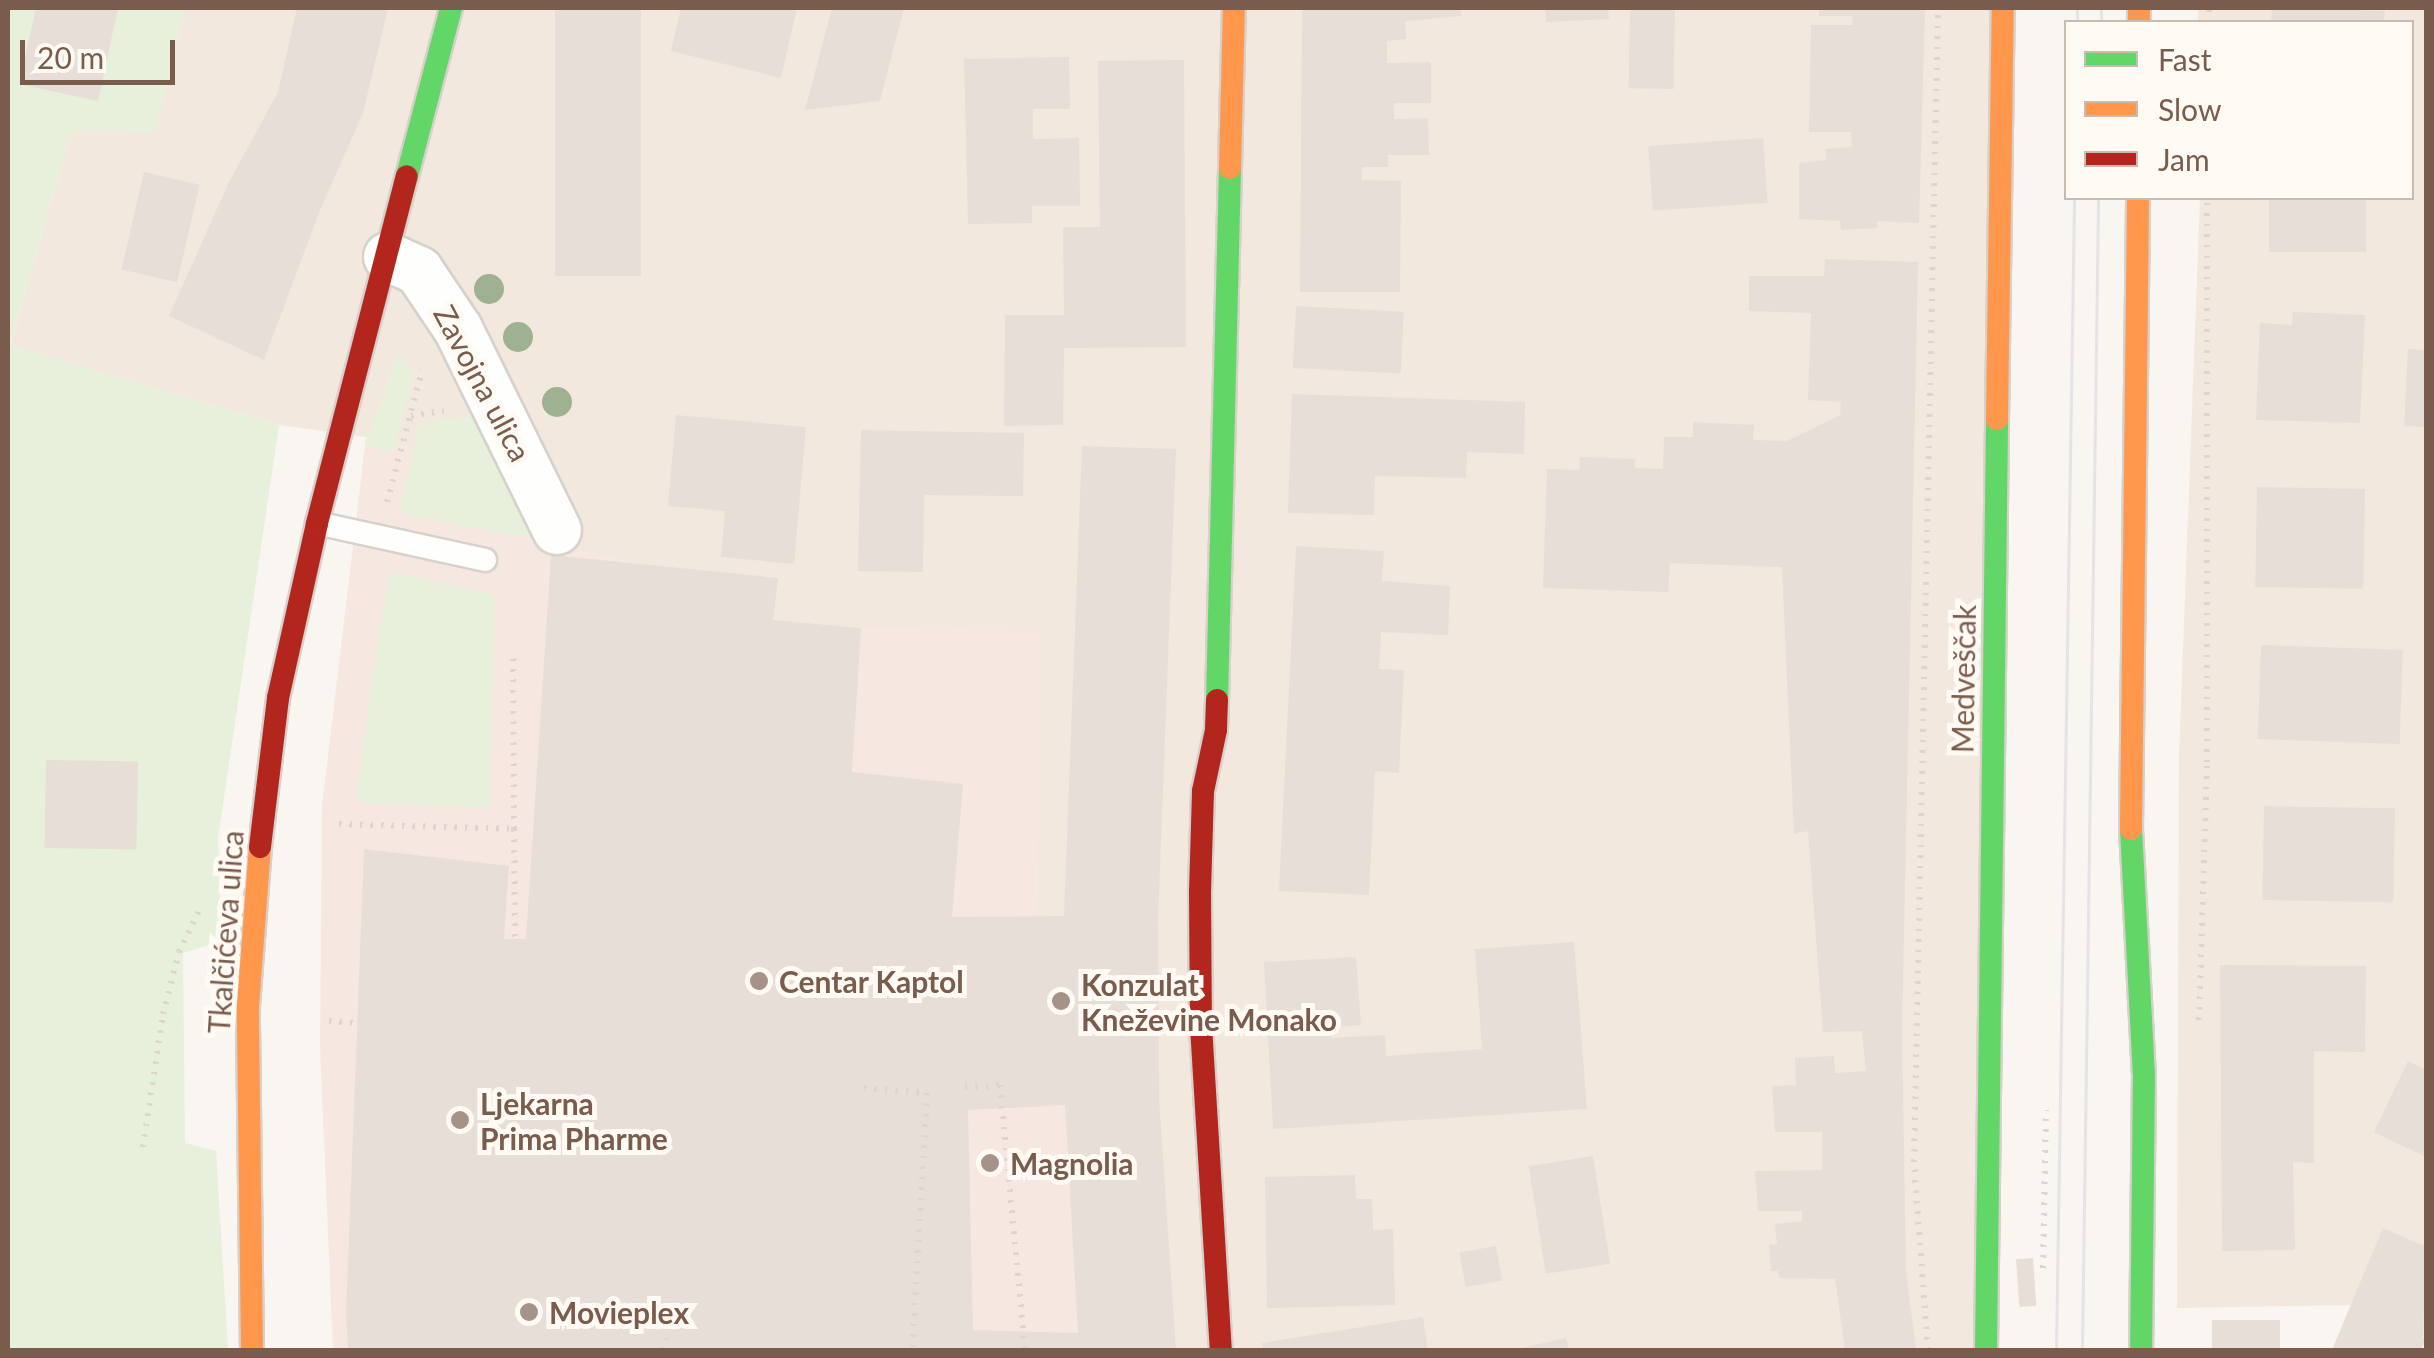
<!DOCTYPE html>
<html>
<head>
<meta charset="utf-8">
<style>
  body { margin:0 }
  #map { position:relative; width:2434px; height:1358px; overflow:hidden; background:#f9f5f0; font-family:Lato,sans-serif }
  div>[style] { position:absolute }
  .residential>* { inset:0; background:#f2e8de }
  .commercial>* { inset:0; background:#f6e8e1 }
  .green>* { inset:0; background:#e7f0db }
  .building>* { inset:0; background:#e6ded7; transform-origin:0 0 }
  .path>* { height:6px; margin-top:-3px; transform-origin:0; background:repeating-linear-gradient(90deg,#dcd5d0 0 2.5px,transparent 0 10.5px) }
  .roads { filter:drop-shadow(2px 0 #d7d1cb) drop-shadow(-2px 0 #d7d1cb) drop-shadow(0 2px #d7d1cb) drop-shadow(0 -2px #d7d1cb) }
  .lane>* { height:22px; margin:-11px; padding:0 11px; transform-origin:11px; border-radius:11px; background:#fefefd }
  .street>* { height:48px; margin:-24px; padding:0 24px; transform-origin:24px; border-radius:24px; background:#fefefd }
  .fast>* { height:22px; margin:-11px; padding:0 11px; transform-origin:11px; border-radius:11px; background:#63d668 }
  .slow>* { height:22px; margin:-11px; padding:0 11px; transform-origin:11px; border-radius:11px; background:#ff974d }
  .jam>* { height:22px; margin:-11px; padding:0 11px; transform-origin:11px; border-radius:11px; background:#b3261e }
  .tram>* { height:2.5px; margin:-1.25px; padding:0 1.25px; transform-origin:1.25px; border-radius:1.25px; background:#e6e3e7 }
  .trees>* { width:30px; height:30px; margin:-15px; border-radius:50%; background:#9eb190 }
  .dots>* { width:28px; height:28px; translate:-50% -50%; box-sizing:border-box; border:5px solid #fffaf3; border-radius:50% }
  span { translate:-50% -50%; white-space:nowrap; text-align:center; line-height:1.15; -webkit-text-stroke:10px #fffaf3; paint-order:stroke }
  .street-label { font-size:30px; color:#7a5c4d }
  .poi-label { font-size:30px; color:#7a5c4d; font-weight:700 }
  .left { translate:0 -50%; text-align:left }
  .frame { position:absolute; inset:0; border:10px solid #7a5c4d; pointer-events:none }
  .legend { position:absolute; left:2064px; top:20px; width:350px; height:180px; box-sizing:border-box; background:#fffaf3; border:2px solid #cabbb1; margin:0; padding:12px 18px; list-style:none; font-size:30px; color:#7a5c4d }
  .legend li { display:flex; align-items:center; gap:20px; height:50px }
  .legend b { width:50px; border:2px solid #cabbb1 }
  .scale { position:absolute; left:20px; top:40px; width:155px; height:45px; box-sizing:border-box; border:5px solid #7a5c4d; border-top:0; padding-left:12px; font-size:30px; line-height:35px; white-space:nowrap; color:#7a5c4d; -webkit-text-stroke:8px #fffaf3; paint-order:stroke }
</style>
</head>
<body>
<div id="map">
  <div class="residential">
    <div style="clip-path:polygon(185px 8px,1990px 8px,1973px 1350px,1176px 1350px,1173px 1313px,1079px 1319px,1065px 1105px,1036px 916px,1040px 631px,861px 628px,773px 620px,691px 575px,556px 546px,576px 492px,366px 437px,279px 425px,10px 346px,71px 131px,155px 131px)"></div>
    <div style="clip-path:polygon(2198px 8px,2426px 8px,2426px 1328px,2423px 1337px,2349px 1305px,2177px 1308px,2179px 756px,2200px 198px,2412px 198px,2412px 22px,2198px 22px)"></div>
  </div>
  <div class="commercial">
    <div style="clip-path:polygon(366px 437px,577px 492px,556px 546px,691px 575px,773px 620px,861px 628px,1041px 630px,1036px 916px,1064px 916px,1065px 1105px,1079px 1319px,1173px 1313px,1176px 1350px,333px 1350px,320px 1047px,322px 806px)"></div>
  </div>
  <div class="green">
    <div style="clip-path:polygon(8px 8px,185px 8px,155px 132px,71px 131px,10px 345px,279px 425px,218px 838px,222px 941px,183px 953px,185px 1143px,216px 1151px,228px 1350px,8px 1350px)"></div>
    <div style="clip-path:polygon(398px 354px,413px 374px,393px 452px,365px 445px)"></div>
    <div style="clip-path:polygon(473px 416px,539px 539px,414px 517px,400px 508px,419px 424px)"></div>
    <div style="clip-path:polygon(391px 572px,495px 595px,489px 808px,356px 802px,380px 624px)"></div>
  </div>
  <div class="building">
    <div style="clip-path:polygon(36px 8px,118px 8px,98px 101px,19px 84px)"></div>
    <div style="clip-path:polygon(297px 8px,388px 8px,363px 113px,320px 210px,264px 360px,169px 316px,228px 184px,278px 92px)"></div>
    <div style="left:555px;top:8px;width:86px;height:268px"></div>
    <div style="clip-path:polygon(681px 8px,797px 8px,781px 78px,671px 51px)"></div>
    <div style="clip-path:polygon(832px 8px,904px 8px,880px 101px,805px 110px)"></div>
    <div style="clip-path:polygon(1302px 8px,1461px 8px,1462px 16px,1405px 21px,1406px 39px,1387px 41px,1387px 63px,1431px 62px,1431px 103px,1394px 103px,1394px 119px,1428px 118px,1429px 155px,1388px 155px,1388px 167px,1362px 167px,1362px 180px,1401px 181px,1400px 292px,1300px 292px)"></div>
    <div style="clip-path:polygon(1545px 8px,1608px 8px,1609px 19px,1546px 22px)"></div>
    <div style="left:1675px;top:8px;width:81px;height:45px;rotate:91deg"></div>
    <div style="clip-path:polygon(1819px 8px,1925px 8px,1919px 223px,1877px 221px,1877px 228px,1841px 230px,1840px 221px,1799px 219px,1799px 163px,1826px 160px,1826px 149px,1852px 147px,1851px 132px,1809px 132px,1811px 25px,1853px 25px,1852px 16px,1819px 16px)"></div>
    <div style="clip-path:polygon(2272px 8px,2385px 11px,2384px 22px,2271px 22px)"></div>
    <div style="clip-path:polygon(1069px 57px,1070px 109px,1033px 109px,1033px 139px,1079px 138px,1080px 206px,1032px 206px,1032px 223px,968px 224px,964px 59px)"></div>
    <div style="clip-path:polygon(1184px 60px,1186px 347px,1064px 348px,1063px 425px,1004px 426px,1005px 315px,1064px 315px,1063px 227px,1100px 227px,1098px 61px)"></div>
    <div style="left:1763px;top:138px;width:65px;height:115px;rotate:86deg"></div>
    <div style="left:144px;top:172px;width:57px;height:100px;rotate:13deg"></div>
    <div style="left:2269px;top:198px;width:97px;height:54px"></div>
    <div style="clip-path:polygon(1825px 259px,1918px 262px,1902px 1030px,1906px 1271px,1916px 1350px,1845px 1350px,1835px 1279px,1779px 1278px,1778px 1271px,1771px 1271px,1769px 1245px,1777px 1244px,1775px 1224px,1802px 1221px,1802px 1211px,1758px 1211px,1755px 1171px,1822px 1170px,1822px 1132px,1775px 1132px,1772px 1086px,1796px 1085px,1795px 1058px,1834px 1056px,1835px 1073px,1866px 1071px,1862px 1031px,1823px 1032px,1808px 831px,1794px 834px,1782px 567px,1670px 563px,1668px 592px,1543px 588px,1547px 469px,1579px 470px,1580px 457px,1635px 459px,1635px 468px,1663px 469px,1664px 437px,1693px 437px,1693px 422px,1754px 425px,1753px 440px,1787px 441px,1840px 415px,1841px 402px,1808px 400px,1811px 313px,1749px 311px,1749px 276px,1824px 276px)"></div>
    <div style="left:1296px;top:306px;width:108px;height:62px;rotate:3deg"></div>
    <div style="clip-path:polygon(2293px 312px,2365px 315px,2360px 423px,2256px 420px,2260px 323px,2292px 325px)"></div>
    <div style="clip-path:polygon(2408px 349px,2426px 350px,2426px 427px,2404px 426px)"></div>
    <div style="clip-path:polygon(1292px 394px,1525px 402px,1524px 454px,1467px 452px,1466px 478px,1375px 476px,1374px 515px,1288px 513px)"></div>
    <div style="clip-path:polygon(676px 415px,806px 427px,794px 564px,721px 557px,725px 511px,668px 506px)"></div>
    <div style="clip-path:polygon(861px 430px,1024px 433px,1023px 496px,924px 495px,923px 572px,858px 571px)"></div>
    <div style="clip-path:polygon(evenodd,1082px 446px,1176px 449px,1158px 920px,1159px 1099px,1176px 1350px,348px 1350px,346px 1313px,364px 849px,509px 866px,504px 939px,526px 939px,551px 555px,778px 578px,773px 620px,861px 628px,852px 772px,963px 784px,952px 917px,1064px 916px,1082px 446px,1065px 1105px,1078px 1333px,973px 1330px,968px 1110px,1065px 1105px)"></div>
    <div style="left:2257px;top:487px;width:108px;height:100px;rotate:1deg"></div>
    <div style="clip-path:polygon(1296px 546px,1384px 551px,1382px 581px,1450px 586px,1448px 635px,1381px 632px,1379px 669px,1404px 670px,1399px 773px,1375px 771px,1369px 895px,1279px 891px)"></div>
    <div style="left:2261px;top:645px;width:142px;height:94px;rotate:2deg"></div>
    <div style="left:46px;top:760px;width:92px;height:88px;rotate:1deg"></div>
    <div style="left:2264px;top:806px;width:131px;height:94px;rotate:1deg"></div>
    <div style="clip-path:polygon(1574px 942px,1587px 1109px,1273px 1129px,1264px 962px,1356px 957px,1361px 1025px,1331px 1027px,1332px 1038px,1385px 1035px,1386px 1056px,1482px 1049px,1475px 949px)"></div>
    <div style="clip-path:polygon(2220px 965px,2366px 966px,2365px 1052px,2314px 1051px,2314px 1163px,2293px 1162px,2295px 1250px,2222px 1251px)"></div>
    <div style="clip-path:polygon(2408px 1061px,2426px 1070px,2426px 1157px,2374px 1132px)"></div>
    <div style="left:1593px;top:1156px;width:109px;height:65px;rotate:81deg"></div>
    <div style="clip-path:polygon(1355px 1175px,1356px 1199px,1372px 1199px,1373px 1230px,1393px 1229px,1395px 1305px,1267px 1308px,1265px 1177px)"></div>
    <div style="clip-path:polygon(2383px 1228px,2426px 1247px,2423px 1337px,2426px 1339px,2421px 1350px,2332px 1350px)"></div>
    <div style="left:1496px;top:1246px;width:35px;height:37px;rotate:80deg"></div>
    <div style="left:2033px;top:1258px;width:48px;height:17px;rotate:86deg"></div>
    <div style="clip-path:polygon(1423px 1317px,1428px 1350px,1263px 1350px,1262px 1343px)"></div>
    <div style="left:2280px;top:1320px;width:30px;height:68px;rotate:90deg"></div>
    <div style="clip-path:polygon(1566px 1338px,1569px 1350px,1517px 1350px,1517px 1349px)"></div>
  </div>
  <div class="path">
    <div style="left:2209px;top:22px;width:14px;rotate:-90deg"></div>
    <div style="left:411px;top:416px;width:33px;rotate:-9deg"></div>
    <div style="left:387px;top:502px;width:137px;rotate:-75.1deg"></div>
    <div style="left:339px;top:824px;width:175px;rotate:1.6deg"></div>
    <div style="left:514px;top:829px;width:171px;rotate:-90.3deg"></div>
    <div style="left:514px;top:829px;width:110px;rotate:89.5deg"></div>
    <div style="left:2199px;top:1020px;width:258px;rotate:-88.2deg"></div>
    <div style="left:2207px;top:762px;width:564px;rotate:-90deg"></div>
    <div style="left:329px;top:1021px;width:28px;rotate:4deg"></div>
    <div style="left:965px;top:1087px;width:35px;rotate:-3deg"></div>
    <div style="left:1000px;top:1085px;width:266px;rotate:84.6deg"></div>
    <div style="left:864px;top:1088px;width:63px;rotate:4.5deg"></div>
    <div style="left:927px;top:1093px;width:257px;rotate:93.3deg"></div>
    <div style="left:143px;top:1147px;width:134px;rotate:-81.4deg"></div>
    <div style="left:163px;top:1014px;width:64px;rotate:-75.5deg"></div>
    <div style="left:179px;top:952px;width:46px;rotate:-64deg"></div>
    <div style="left:2043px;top:1268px;width:158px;rotate:-88.9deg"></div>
    <div style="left:664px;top:1350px;width:12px;rotate:-81deg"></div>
    <div style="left:1928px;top:1350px;width:189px;rotate:-94.3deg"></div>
    <div style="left:1914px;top:1162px;width:1154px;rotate:-88.81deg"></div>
  </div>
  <div class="roads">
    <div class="lane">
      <div style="left:317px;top:523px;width:172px;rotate:12.4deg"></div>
    </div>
    <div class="street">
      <div style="left:388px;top:257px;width:34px;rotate:24deg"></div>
      <div style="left:419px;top:271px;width:70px;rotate:56.1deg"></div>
      <div style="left:458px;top:329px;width:224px;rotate:63.8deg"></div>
    </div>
    <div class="fast">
      <div style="left:407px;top:176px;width:174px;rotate:-75.3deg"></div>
      <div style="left:1217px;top:700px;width:532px;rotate:-88.6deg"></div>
      <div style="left:2131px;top:829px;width:244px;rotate:87deg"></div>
      <div style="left:2144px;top:1073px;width:277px;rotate:90.6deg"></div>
      <div style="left:1986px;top:1350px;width:931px;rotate:-89.32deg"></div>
    </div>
    <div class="slow">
      <div style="left:2139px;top:8px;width:14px;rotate:90deg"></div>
      <div style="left:1230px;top:168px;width:160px;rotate:-88.6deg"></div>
      <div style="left:1997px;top:419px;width:411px;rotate:-89.2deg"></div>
      <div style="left:2131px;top:829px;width:631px;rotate:-89.36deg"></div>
      <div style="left:252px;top:1350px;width:344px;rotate:-90.7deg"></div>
      <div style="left:248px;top:1006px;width:159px;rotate:-85.7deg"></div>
    </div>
    <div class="jam">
      <div style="left:1217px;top:700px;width:30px;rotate:92deg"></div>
      <div style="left:1216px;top:730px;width:62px;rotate:102deg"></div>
      <div style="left:1203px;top:791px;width:102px;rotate:91.7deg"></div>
      <div style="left:1200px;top:893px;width:133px;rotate:89.6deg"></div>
      <div style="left:1201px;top:1026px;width:325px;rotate:86.5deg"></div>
      <div style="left:260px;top:847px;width:150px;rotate:-83.1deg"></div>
      <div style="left:278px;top:698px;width:179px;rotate:-77.4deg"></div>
      <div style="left:317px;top:523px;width:358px;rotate:-75.5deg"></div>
    </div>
  </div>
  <div class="tram">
    <div style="left:2077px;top:22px;width:14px;rotate:-90deg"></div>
    <div style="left:2101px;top:22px;width:14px;rotate:-90deg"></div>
    <div style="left:2056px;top:1350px;width:1152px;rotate:-89.1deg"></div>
    <div style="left:2082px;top:1350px;width:1152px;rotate:-89.2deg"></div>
  </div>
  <div class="trees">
    <div style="left:489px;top:289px"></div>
    <div style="left:518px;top:337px"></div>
    <div style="left:557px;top:402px"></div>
  </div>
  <div class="dots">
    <div style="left:759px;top:981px;background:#a69286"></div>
    <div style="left:1061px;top:1001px;background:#a69286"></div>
    <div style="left:460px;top:1120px;background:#a69286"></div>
    <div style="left:990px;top:1163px;background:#a69286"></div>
    <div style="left:529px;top:1312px;background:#a69286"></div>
  </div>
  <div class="street-label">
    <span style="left:483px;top:383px;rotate:62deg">Zavojna ulica</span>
    <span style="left:1963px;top:679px;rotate:-89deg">Medveščak</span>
    <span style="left:225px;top:932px;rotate:-86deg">Tkalčićeva ulica</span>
  </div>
  <div class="poi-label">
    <span class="left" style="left:779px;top:981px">Centar Kaptol</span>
    <span class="left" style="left:1081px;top:1001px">Konzulat<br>Kneževine Monako</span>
    <span class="left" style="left:480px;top:1120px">Ljekarna<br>Prima Pharme</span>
    <span class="left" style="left:1010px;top:1163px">Magnolia</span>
    <span class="left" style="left:549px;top:1312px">Movieplex</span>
  </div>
  <div class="frame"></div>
  <ul class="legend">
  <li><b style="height:12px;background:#63d668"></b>Fast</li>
  <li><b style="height:12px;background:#ff974d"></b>Slow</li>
  <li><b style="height:12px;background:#b3261e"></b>Jam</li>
  </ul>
  <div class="scale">20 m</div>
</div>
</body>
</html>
